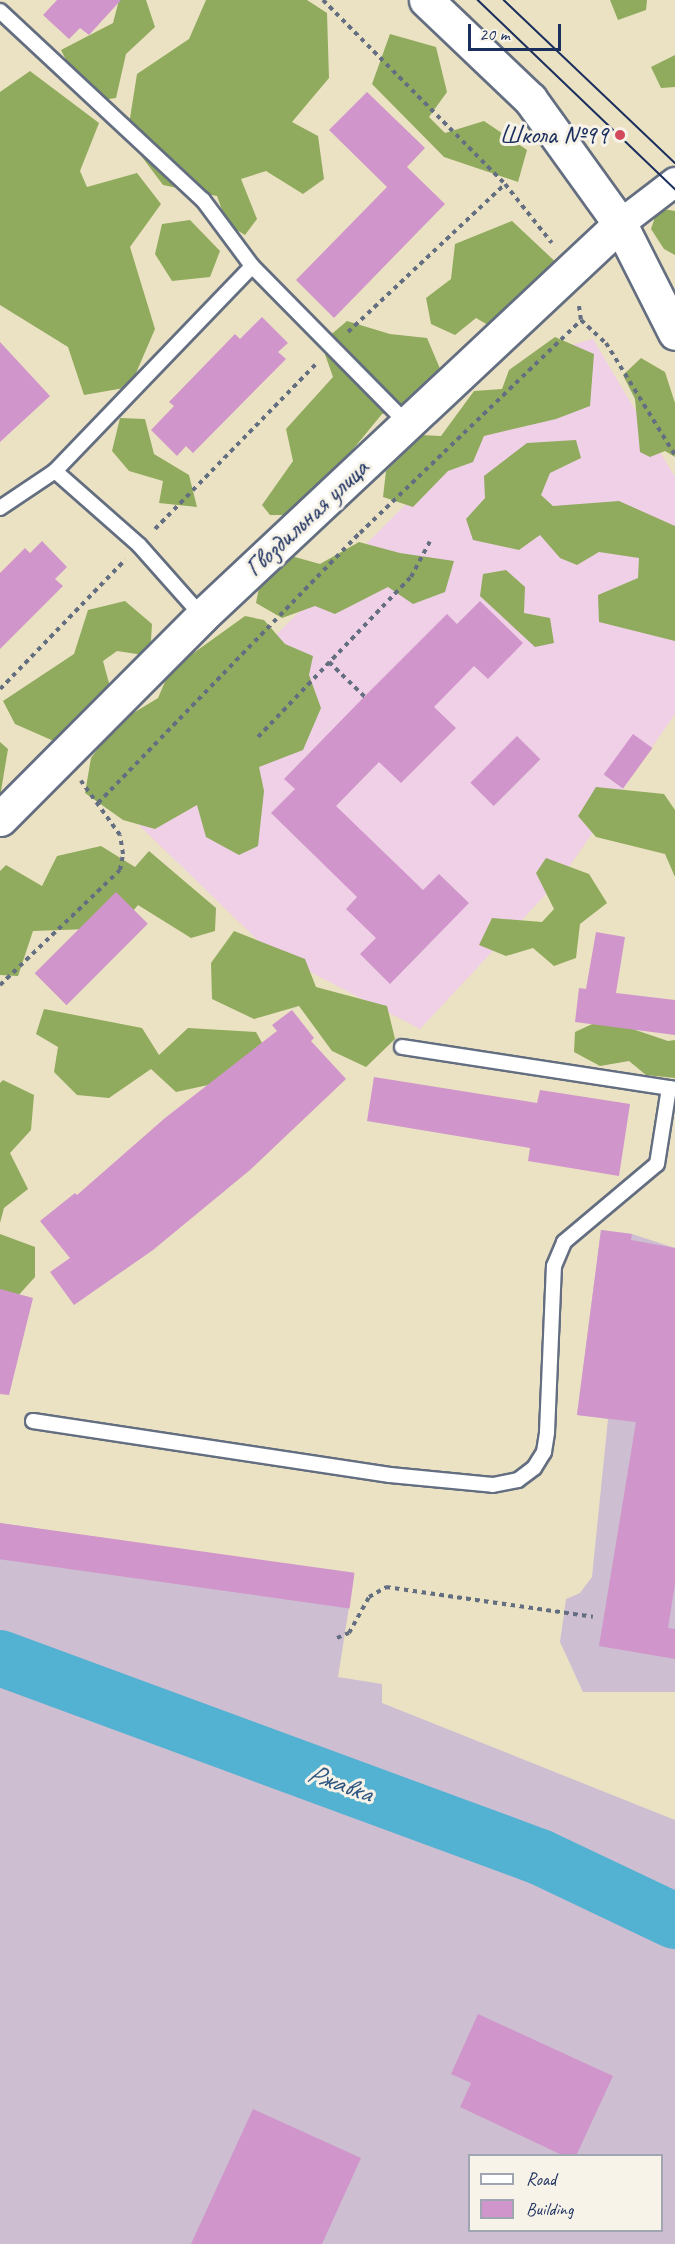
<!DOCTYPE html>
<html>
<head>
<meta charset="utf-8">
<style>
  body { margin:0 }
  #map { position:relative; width:675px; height:2244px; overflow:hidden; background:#ebe2c3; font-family:Caveat,sans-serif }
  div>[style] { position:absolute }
  .built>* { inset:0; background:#efd0e6 }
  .industrial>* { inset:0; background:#cdbed2 }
  .forest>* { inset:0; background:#90ab5d }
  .river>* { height:56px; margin:-28px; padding:0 28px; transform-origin:28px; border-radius:28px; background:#53b1d1 }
  .building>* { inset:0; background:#d095ca; transform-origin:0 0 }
  .path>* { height:4px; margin-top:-2px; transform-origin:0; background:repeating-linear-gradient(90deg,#646e81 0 4.5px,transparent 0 9px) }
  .roads { filter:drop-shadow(2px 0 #646e81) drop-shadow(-2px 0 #646e81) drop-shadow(0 2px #646e81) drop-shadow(0 -2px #646e81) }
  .service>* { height:14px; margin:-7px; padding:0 7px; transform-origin:7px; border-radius:7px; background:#fff }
  .minor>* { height:28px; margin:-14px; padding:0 14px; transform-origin:14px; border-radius:14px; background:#fff }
  .tertiary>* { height:33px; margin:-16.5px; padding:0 16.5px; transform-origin:16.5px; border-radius:16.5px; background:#fff }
  .tram>* { height:1.5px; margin:-0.75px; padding:0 0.75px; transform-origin:0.75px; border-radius:0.75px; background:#1b2f5e }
  .dots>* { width:16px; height:16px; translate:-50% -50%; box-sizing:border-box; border:3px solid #f7f3e8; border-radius:50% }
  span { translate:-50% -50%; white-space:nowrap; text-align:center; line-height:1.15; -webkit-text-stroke:6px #f7f3e8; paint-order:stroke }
  .poi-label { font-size:26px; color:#1b2f5e }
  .right { translate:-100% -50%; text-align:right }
  .street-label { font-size:26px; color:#1b2f5e }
  .water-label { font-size:27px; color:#2c5680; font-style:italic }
  .legend { position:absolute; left:468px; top:2154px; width:195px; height:78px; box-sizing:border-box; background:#f7f3e8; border:2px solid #9fa5b1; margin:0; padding:8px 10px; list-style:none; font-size:18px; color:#1b2f5e }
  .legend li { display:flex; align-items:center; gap:12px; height:30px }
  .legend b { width:30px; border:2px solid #9fa5b1 }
  .scale { position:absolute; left:468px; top:24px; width:93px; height:27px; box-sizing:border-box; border:3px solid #1b2f5e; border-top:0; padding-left:8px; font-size:18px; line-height:21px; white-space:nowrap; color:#1b2f5e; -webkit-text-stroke:4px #f7f3e8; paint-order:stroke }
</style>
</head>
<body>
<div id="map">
  <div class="built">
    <div style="clip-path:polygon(593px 339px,675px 477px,675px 714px,562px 877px,420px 1029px,268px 950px,113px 800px,560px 348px)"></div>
  </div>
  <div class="industrial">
    <div style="clip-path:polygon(601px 1230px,632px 1234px,675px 1248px,675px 1692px,583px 1692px,560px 1642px,566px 1599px,580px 1593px,592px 1577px,608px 1419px,577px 1415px)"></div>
    <div style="clip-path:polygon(evenodd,0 1523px,354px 1575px,338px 1677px,382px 1684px,382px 1703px,675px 1820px,675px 2244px,0 2244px,0 1523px,470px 2156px,662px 2156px,662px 2230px,470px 2230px,470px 2156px)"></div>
  </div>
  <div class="forest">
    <div style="clip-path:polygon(119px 0,146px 0,155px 27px,126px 54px,116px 98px,87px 102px,61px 50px,113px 23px)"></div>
    <div style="clip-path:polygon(206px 0,307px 0,327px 13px,329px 78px,292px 122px,318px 136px,324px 179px,303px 194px,266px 171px,241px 179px,257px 219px,245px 235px,227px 224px,217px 196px,163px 185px,127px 137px,137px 74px,189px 39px)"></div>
    <div style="clip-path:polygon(610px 0,647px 0,646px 10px,618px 20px)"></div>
    <div style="clip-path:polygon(390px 34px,436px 47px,447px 92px,429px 117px,445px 133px,484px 121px,527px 150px,518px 182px,444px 157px,372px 84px)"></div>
    <div style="clip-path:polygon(675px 55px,675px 87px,661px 88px,651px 67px)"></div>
    <div style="clip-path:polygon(30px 71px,99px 123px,80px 171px,87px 187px,137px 173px,161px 204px,130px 247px,155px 329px,130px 387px,84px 395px,68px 347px,0 305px,0 92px)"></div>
    <div style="clip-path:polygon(658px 208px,675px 211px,675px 255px,664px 249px,651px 229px)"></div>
    <div style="clip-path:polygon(190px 220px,220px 251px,210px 277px,172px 281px,155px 254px,162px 224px)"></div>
    <div style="clip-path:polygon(512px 221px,561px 267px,512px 339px,476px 318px,455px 335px,431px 324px,426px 298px,451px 279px,455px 244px)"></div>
    <div style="clip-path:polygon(347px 321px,390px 334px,427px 338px,444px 378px,414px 410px,382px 414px,299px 515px,270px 515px,262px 505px,293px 461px,286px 429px,333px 377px,321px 343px)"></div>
    <div style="clip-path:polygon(555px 337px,594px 354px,590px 406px,556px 419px,484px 436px,473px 462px,448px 471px,413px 507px,383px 497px,386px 471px,421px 435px,441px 436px,474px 391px,502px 389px,509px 370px)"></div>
    <div style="clip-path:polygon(641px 358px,665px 372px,675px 403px,675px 457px,665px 451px,650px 457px,640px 452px,635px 399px,623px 375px)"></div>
    <div style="clip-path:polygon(120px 418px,145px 419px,154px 454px,189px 475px,197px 507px,159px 503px,163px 481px,129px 471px,112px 451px)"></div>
    <div style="clip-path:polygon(576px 440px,581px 458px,550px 473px,541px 495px,553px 506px,619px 501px,675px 526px,675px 641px,599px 622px,598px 595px,638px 578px,639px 558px,599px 552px,577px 565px,560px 558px,540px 535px,519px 550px,473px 540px,466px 519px,485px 498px,484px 476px,527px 443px)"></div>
    <div style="clip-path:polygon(359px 542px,400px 553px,454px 561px,445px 592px,413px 604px,388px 587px,335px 614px,315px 606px,282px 618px,256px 603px,263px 567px,284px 554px,320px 564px)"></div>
    <div style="clip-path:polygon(506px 570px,525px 587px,524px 613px,550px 618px,554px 643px,535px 647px,480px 596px,483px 574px)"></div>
    <div style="clip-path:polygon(125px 601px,152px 624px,150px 656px,117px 651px,103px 661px,112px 694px,65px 746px,15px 724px,3px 701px,74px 654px,88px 610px)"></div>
    <div style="clip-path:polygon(245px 616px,264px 620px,285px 644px,313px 656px,309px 675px,321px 708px,303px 750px,259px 767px,264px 791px,258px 846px,239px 855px,206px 837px,197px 805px,155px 829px,123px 820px,85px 793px,91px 758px,117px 723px,158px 698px,170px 670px)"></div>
    <div style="clip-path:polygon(0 742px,8px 749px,0 797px)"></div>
    <div style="clip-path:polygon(596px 787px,664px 794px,675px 810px,675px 877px,665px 854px,596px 837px,578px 816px)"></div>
    <div style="clip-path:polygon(101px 846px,135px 867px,149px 851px,216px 908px,215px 931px,191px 938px,138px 905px,128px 917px,89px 929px,33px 931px,18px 976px,0 975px,0 871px,6px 865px,42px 886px,57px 856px)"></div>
    <div style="clip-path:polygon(546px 858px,589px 874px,607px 903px,580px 924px,576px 958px,554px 966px,533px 948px,506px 956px,479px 945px,492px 918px,542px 922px,554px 909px,536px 873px)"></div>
    <div style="clip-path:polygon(234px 931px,305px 959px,316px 987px,387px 1006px,395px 1039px,366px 1067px,332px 1051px,299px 1006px,254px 1019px,212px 999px,211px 963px)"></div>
    <div style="clip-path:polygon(44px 1009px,142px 1028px,159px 1055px,188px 1028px,256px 1032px,266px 1050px,231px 1080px,176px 1092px,151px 1069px,109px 1098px,77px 1095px,54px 1072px,58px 1047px,36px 1034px)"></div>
    <div style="clip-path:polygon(603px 1019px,668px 1041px,675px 1040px,675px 1078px,646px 1075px,629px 1061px,600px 1066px,574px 1052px,575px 1032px)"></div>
    <div style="clip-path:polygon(3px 1080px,34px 1095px,31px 1130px,10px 1153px,28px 1189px,4px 1208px,0 1223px,0 1083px)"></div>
    <div style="clip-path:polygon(0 1234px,35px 1247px,35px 1277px,16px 1298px,0 1295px)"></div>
  </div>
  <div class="river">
    <div style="left:0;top:1658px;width:576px;rotate:20.23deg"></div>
    <div style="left:540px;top:1857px;width:149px;rotate:25.4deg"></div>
  </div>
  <div class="building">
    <div style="clip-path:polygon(57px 0,121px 0,89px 35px,80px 28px,69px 39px,43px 15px)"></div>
    <div style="clip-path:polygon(367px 92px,425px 148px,407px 167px,445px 204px,334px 318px,296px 280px,387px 187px,329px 130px)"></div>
    <div style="clip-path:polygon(262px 317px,288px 343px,278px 352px,286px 359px,193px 453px,186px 446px,177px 456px,151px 430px,174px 406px,169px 402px,235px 334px,240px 339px)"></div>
    <div style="clip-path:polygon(0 342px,50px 396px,0 442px)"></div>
    <div style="clip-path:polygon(42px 541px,67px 567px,55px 579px,63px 586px,0 649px,0 573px,25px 548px,30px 553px)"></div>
    <div style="clip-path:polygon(480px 601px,523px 643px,488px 679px,474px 666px,434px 707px,456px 728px,401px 783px,379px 762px,336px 806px,423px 890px,439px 874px,469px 903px,390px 984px,360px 954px,376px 938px,346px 909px,357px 897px,271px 813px,295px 789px,284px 779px,364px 697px,447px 614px,457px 624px)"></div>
    <div style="left:633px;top:734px;width:24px;height:50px;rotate:36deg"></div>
    <div style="left:517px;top:736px;width:33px;height:66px;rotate:45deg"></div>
    <div style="left:116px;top:892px;width:45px;height:115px;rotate:45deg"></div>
    <div style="clip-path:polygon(596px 932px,625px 937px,616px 993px,675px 1000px,675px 1035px,575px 1022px,579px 988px,586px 989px)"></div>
    <div style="clip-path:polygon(292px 1010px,314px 1038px,311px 1041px,346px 1079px,250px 1170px,153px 1250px,74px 1305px,50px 1272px,70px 1258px,40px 1221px,75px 1193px,77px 1195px,165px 1118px,277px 1031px,272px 1025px)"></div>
    <div style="clip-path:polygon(374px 1077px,537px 1103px,540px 1090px,630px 1104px,619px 1176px,528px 1161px,530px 1148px,367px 1121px)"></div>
    <div style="clip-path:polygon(601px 1230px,632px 1234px,631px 1240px,675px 1248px,675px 1584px,668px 1628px,675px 1629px,675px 1659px,599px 1646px,636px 1422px,577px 1415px)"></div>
    <div style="clip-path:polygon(0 1289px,33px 1298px,9px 1395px,0 1394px)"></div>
    <div style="left:0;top:1523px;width:358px;height:36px;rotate:8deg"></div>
    <div style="clip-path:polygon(478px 2014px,613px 2076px,576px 2156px,564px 2156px,460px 2107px,471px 2083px,451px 2074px)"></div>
    <div style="clip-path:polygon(253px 2109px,361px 2158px,322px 2244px,191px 2244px)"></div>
  </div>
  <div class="path">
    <div style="left:323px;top:0;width:259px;rotate:45.3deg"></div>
    <div style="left:505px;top:184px;width:75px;rotate:51.5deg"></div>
    <div style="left:579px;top:306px;width:14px;rotate:82deg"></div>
    <div style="left:581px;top:320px;width:34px;rotate:43deg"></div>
    <div style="left:606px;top:343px;width:132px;rotate:58.4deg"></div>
    <div style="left:348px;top:332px;width:216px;rotate:-43.3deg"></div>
    <div style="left:155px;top:529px;width:232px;rotate:-45.7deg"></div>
    <div style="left:329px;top:662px;width:50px;rotate:44.2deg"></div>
    <div style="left:0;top:689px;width:180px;rotate:-45.9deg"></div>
    <div style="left:258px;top:737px;width:221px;rotate:-46.3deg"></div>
    <div style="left:411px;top:577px;width:40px;rotate:-62deg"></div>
    <div style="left:98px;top:803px;width:376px;rotate:-45.9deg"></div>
    <div style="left:360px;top:533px;width:307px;rotate:-43.9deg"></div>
    <div style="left:0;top:985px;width:166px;rotate:-43.8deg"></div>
    <div style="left:120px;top:870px;width:16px;rotate:-79deg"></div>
    <div style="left:123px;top:854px;width:19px;rotate:-99deg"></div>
    <div style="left:120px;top:835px;width:67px;rotate:-125.8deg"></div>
    <div style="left:337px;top:1638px;width:13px;rotate:-23deg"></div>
    <div style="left:349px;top:1633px;width:41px;rotate:-60.9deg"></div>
    <div style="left:369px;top:1597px;width:20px;rotate:-30deg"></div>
    <div style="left:386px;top:1587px;width:209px;rotate:8.2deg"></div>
  </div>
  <div class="roads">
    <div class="service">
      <div style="left:0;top:11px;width:277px;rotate:43deg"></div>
      <div style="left:203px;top:200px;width:82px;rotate:53.4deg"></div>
      <div style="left:252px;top:266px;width:222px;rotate:45.4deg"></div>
      <div style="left:55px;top:471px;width:112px;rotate:41.4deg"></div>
      <div style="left:139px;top:545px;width:95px;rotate:48.4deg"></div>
      <div style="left:0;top:508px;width:66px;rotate:-33.9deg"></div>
      <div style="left:55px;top:471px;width:284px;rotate:-46.1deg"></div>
      <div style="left:402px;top:1047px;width:276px;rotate:8.7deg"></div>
      <div style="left:33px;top:1421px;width:361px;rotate:8.6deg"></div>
      <div style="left:390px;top:1475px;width:103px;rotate:5.5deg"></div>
      <div style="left:493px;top:1485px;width:25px;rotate:-11deg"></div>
      <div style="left:518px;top:1480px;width:20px;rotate:-37deg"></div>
      <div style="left:534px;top:1468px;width:19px;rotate:-58deg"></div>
      <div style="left:544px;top:1452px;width:20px;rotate:-81deg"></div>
      <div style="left:547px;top:1432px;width:166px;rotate:-87.6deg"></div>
      <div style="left:554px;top:1266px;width:26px;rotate:-67deg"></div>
      <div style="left:564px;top:1242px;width:121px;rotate:-40deg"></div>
      <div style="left:657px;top:1164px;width:77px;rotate:-81deg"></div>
    </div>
    <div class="minor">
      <div style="left:620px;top:224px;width:69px;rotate:-37.4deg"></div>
    </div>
    <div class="tertiary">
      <div style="left:426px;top:0;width:144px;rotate:43.6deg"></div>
      <div style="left:530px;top:99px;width:154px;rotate:54.2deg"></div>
      <div style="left:620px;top:224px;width:122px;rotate:63.2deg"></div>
      <div style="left:0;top:819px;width:286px;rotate:-45.1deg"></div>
      <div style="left:202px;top:616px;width:573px;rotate:-43.16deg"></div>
    </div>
  </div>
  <div class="tram">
    <div style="left:478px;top:0;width:273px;rotate:43.8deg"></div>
    <div style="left:504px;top:0;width:236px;rotate:43.6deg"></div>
  </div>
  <div class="dots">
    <div style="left:620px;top:135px;background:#d1495b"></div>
  </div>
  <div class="poi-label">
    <span class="right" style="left:608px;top:135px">Школа №99</span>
  </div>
  <div class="street-label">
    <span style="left:307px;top:518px;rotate:-43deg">Гвоздильная улица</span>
  </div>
  <div class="water-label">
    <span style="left:340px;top:1783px;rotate:20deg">Ржавка</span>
  </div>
  <ul class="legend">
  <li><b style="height:8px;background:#fff"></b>Road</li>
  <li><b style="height:16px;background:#d095ca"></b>Building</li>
  </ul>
  <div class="scale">20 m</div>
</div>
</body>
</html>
